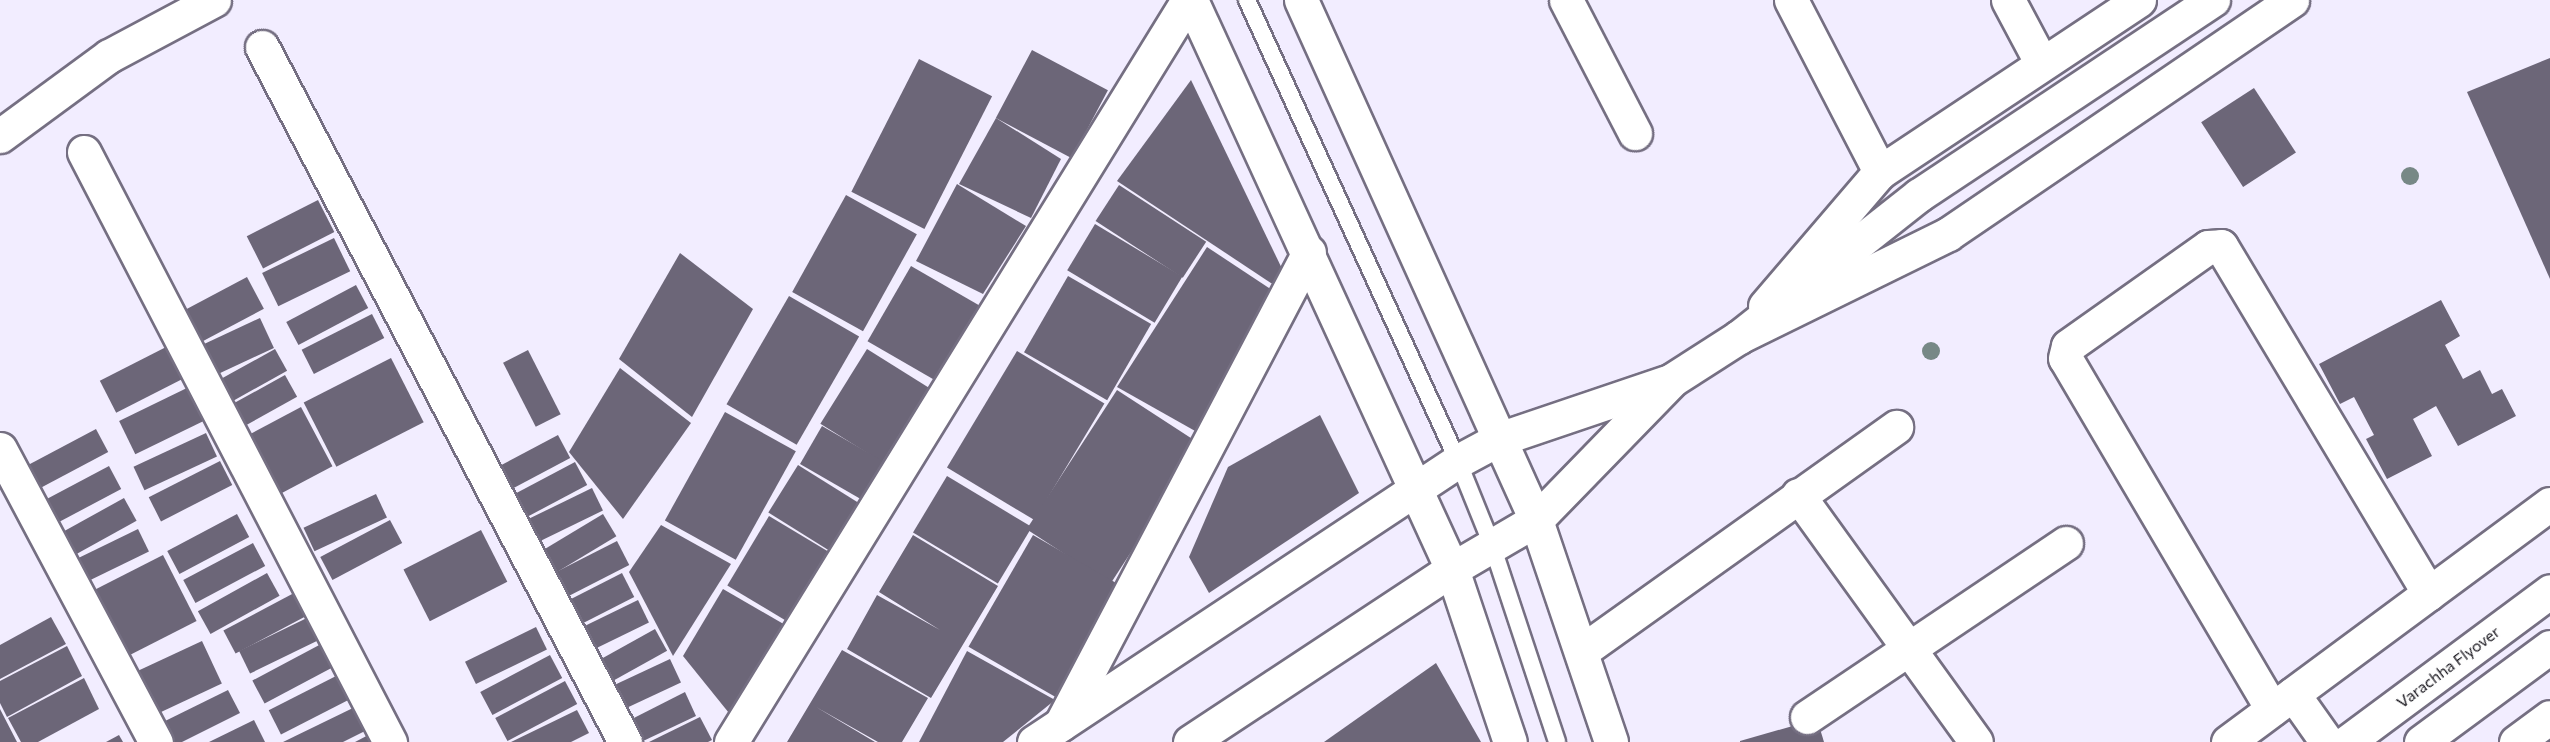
<!DOCTYPE html>
<html>
<head>
<meta charset="utf-8">
<style>
  body { margin:0 }
  #map { position:relative; width:2550px; height:742px; overflow:hidden; background:#f2edff; font-family:Commissioner,sans-serif }
  div>[style] { position:absolute }
  .building>* { inset:0; background:#6c6678; transform-origin:0 0 }
  .roads { filter:drop-shadow(2px 0 #756f82) drop-shadow(-2px 0 #756f82) drop-shadow(0 2px #756f82) drop-shadow(0 -2px #756f82) }
  .lane>* { height:16px; margin:-8px; padding:0 8px; transform-origin:8px; border-radius:8px; background:#fff }
  .street>* { height:33px; margin:-16.5px; padding:0 16.5px; transform-origin:16.5px; border-radius:16.5px; background:#fff }
  .secondary>* { height:33px; margin:-16.5px; padding:0 16.5px; transform-origin:16.5px; border-radius:16.5px; background:#fff }
  .primary>* { height:33px; margin:-16.5px; padding:0 16.5px; transform-origin:16.5px; border-radius:16.5px; background:#fff }
  .trees>* { width:18px; height:18px; margin:-9px; border-radius:50%; background:#778886 }
  span { translate:-50% -50%; white-space:nowrap; text-align:center; line-height:1.15; -webkit-text-stroke:4.5px #fefefe; paint-order:stroke }
  .street-label { font-size:16px; color:#19171e }
</style>
</head>
<body>
<div id="map">
  <div class="building">
    <div style="left:1032px;top:50px;width:86px;height:77px;rotate:28deg"></div>
    <div style="clip-path:polygon(2550px 58px,2550px 279px,2467px 92px)"></div>
    <div style="left:919px;top:59px;width:82px;height:149px;rotate:27deg"></div>
    <div style="clip-path:polygon(1191px 80px,1287px 279px,1280px 289px,1117px 181px)"></div>
    <div style="left:2254px;top:88px;width:77px;height:63px;rotate:57deg"></div>
    <div style="clip-path:polygon(996px 118px,1061px 159px,1031px 218px,959px 184px)"></div>
    <div style="clip-path:polygon(957px 184px,1026px 226px,983px 294px,916px 261px)"></div>
    <div style="left:1119px;top:185px;width:104px;height:43px;rotate:33deg"></div>
    <div style="left:846px;top:195px;width:81px;height:111px;rotate:29deg"></div>
    <div style="left:318px;top:200px;width:36px;height:80px;rotate:63deg"></div>
    <div style="left:1095px;top:224px;width:102px;height:54px;rotate:31deg"></div>
    <div style="left:334px;top:238px;width:37px;height:80px;rotate:64deg"></div>
    <div style="clip-path:polygon(1207px 247px,1278px 294px,1204px 436px,1117px 387px)"></div>
    <div style="clip-path:polygon(680px 253px,753px 309px,692px 417px,619px 359px)"></div>
    <div style="left:911px;top:266px;width:79px;height:87px;rotate:30deg"></div>
    <div style="left:1068px;top:276px;width:96px;height:88px;rotate:30deg"></div>
    <div style="left:247px;top:277px;width:36px;height:80px;rotate:62deg"></div>
    <div style="left:356px;top:285px;width:26px;height:79px;rotate:62deg"></div>
    <div style="left:789px;top:296px;width:81px;height:125px;rotate:30deg"></div>
    <div style="clip-path:polygon(2441px 300px,2460px 336px,2445px 345px,2463px 379px,2480px 370px,2492px 394px,2502px 389px,2516px 416px,2458px 446px,2436px 406px,2413px 419px,2432px 456px,2387px 479px,2366px 439px,2374px 435px,2354px 397px,2340px 404px,2319px 364px)"></div>
    <div style="left:372px;top:314px;width:27px;height:79px;rotate:63deg"></div>
    <div style="left:260px;top:318px;width:33px;height:77px;rotate:65deg"></div>
    <div style="left:172px;top:344px;width:36px;height:81px;rotate:63deg"></div>
    <div style="left:275px;top:349px;width:25px;height:61px;rotate:61deg"></div>
    <div style="left:867px;top:349px;width:73px;height:88px;rotate:32deg"></div>
    <div style="left:528px;top:350px;width:72px;height:28px;rotate:63deg"></div>
    <div style="left:1017px;top:351px;width:102px;height:136px;rotate:31deg"></div>
    <div style="left:391px;top:358px;width:72px;height:98px;rotate:63deg"></div>
    <div style="clip-path:polygon(620px 368px,691px 423px,623px 519px,569px 452px)"></div>
    <div style="left:285px;top:375px;width:25px;height:58px;rotate:61deg"></div>
    <div style="left:191px;top:386px;width:37px;height:80px;rotate:64deg"></div>
    <div style="left:1117px;top:390px;width:100px;height:166px;rotate:33deg"></div>
    <div style="left:301px;top:407px;width:67px;height:61px;rotate:62deg"></div>
    <div style="left:725px;top:412px;width:81px;height:124px;rotate:29deg"></div>
    <div style="clip-path:polygon(1320px 415px,1359px 493px,1209px 593px,1189px 557px,1228px 467px)"></div>
    <div style="left:822px;top:426px;width:73px;height:44px;rotate:30deg"></div>
    <div style="left:96px;top:429px;width:26px;height:79px;rotate:62deg"></div>
    <div style="left:206px;top:433px;width:26px;height:80px;rotate:65deg"></div>
    <div style="left:558px;top:435px;width:26px;height:79px;rotate:62deg"></div>
    <div style="left:220px;top:461px;width:27px;height:80px;rotate:63deg"></div>
    <div style="left:575px;top:462px;width:26px;height:79px;rotate:62deg"></div>
    <div style="left:798px;top:465px;width:75px;height:56px;rotate:32deg"></div>
    <div style="left:109px;top:466px;width:26px;height:79px;rotate:62deg"></div>
    <div style="left:947px;top:476px;width:99px;height:66px;rotate:31deg"></div>
    <div style="left:592px;top:488px;width:25px;height:80px;rotate:64deg"></div>
    <div style="left:376px;top:494px;width:26px;height:80px;rotate:65deg"></div>
    <div style="left:124px;top:498px;width:26px;height:79px;rotate:61deg"></div>
    <div style="left:237px;top:514px;width:26px;height:79px;rotate:62deg"></div>
    <div style="left:603px;top:514px;width:26px;height:79px;rotate:59deg"></div>
    <div style="left:769px;top:516px;width:71px;height:81px;rotate:31deg"></div>
    <div style="left:390px;top:520px;width:26px;height:79px;rotate:62deg"></div>
    <div style="clip-path:polygon(661px 525px,731px 564px,673px 656px,629px 572px)"></div>
    <div style="left:138px;top:529px;width:25px;height:80px;rotate:64deg"></div>
    <div style="left:481px;top:530px;width:58px;height:87px;rotate:63deg"></div>
    <div style="clip-path:polygon(913px 535px,998px 586px,931px 698px,847px 649px,877px 595px,940px 630px,879px 592px)"></div>
    <div style="left:1033px;top:535px;width:101px;height:129px;rotate:30deg"></div>
    <div style="left:617px;top:541px;width:27px;height:80px;rotate:63deg"></div>
    <div style="left:253px;top:543px;width:26px;height:79px;rotate:62deg"></div>
    <div style="left:163px;top:555px;width:74px;height:81px;rotate:63deg"></div>
    <div style="left:267px;top:573px;width:26px;height:79px;rotate:61deg"></div>
    <div style="left:622px;top:573px;width:27px;height:72px;rotate:63deg"></div>
    <div style="clip-path:polygon(723px 589px,787px 626px,733px 718px,683px 656px)"></div>
    <div style="left:294px;top:593px;width:26px;height:80px;rotate:62deg"></div>
    <div style="left:638px;top:600px;width:25px;height:73px;rotate:64deg"></div>
    <div style="left:311px;top:616px;width:25px;height:80px;rotate:64deg"></div>
    <div style="clip-path:polygon(51px 617px,66px 644px,0 679px,0 645px)"></div>
    <div style="left:536px;top:627px;width:25px;height:79px;rotate:64deg"></div>
    <div style="left:655px;top:629px;width:25px;height:74px;rotate:61deg"></div>
    <div style="left:202px;top:641px;width:47px;height:80px;rotate:65deg"></div>
    <div style="left:323px;top:643px;width:26px;height:80px;rotate:62deg"></div>
    <div style="clip-path:polygon(67px 646px,82px 676px,7px 717px,0 703px,0 681px)"></div>
    <div style="clip-path:polygon(842px 650px,928px 698px,902px 742px,878px 742px,816px 707px,875px 742px,787px 742px)"></div>
    <div style="clip-path:polygon(967px 651px,1055px 700px,1003px 742px,919px 742px)"></div>
    <div style="left:550px;top:655px;width:26px;height:79px;rotate:62deg"></div>
    <div style="left:670px;top:659px;width:26px;height:75px;rotate:65deg"></div>
    <div style="clip-path:polygon(1436px 663px,1481px 742px,1324px 742px)"></div>
    <div style="left:340px;top:674px;width:27px;height:80px;rotate:63deg"></div>
    <div style="clip-path:polygon(84px 678px,99px 709px,38px 742px,21px 742px,8px 718px)"></div>
    <div style="left:565px;top:681px;width:26px;height:79px;rotate:62deg"></div>
    <div style="clip-path:polygon(228px 690px,240px 713px,182px 742px,166px 742px,157px 725px)"></div>
    <div style="clip-path:polygon(685px 692px,696px 716px,641px 742px,622px 724px)"></div>
    <div style="clip-path:polygon(355px 707px,367px 730px,343px 742px,283px 742px)"></div>
    <div style="clip-path:polygon(0 709px,17px 742px,0 742px)"></div>
    <div style="clip-path:polygon(577px 710px,589px 733px,571px 742px,511px 742px)"></div>
    <div style="clip-path:polygon(700px 717px,712px 740px,708px 742px,649px 742px)"></div>
    <div style="clip-path:polygon(1817px 719px,1824px 742px,1740px 742px,1740px 741px)"></div>
    <div style="clip-path:polygon(254px 720px,265px 742px,209px 742px)"></div>
    <div style="clip-path:polygon(376px 731px,382px 742px,355px 742px)"></div>
    <div style="clip-path:polygon(119px 735px,123px 742px,106px 742px)"></div>
  </div>
  <div class="roads">
    <div class="lane">
      <div style="left:1247px;top:0;width:507px;rotate:65.41deg"></div>
      <div style="left:1458px;top:461px;width:91px;rotate:68deg"></div>
      <div style="left:1492px;top:545px;width:207px;rotate:71.7deg"></div>
    </div>
    <div class="street">
      <div style="left:1566px;top:0;width:150px;rotate:62.6deg"></div>
      <div style="left:1791px;top:0;width:194px;rotate:62.6deg"></div>
      <div style="left:2008px;top:0;width:72px;rotate:62deg"></div>
      <div style="left:262px;top:47px;width:784px;rotate:62.42deg"></div>
      <div style="left:0;top:136px;width:135px;rotate:-36.3deg"></div>
      <div style="left:109px;top:56px;width:119px;rotate:-28.1deg"></div>
      <div style="left:84px;top:152px;width:665px;rotate:62.59deg"></div>
      <div style="left:0;top:449px;width:332px;rotate:62deg"></div>
      <div style="left:1798px;top:495px;width:304px;rotate:54.2deg"></div>
      <div style="left:1582px;top:651px;width:386px;rotate:-35.5deg"></div>
      <div style="left:2272px;top:709px;width:407px;rotate:-120.5deg"></div>
      <div style="left:2065px;top:358px;width:12px;rotate:-76deg"></div>
      <div style="left:2068px;top:346px;width:171px;rotate:-35.3deg"></div>
      <div style="left:2208px;top:247px;width:13px;rotate:-4deg"></div>
      <div style="left:2221px;top:246px;width:405px;rotate:59.1deg"></div>
      <div style="left:1807px;top:717px;width:312px;rotate:-33.9deg"></div>
      <div style="left:1061px;top:724px;width:533px;rotate:-62.28deg"></div>
      <div style="left:731px;top:742px;width:871px;rotate:-58.37deg"></div>
    </div>
    <div class="secondary">
      <div style="left:1191px;top:0;width:626px;rotate:65.36deg"></div>
      <div style="left:1452px;top:569px;width:182px;rotate:71.5deg"></div>
      <div style="left:1301px;top:0;width:571px;rotate:65.68deg"></div>
      <div style="left:1536px;top:520px;width:234px;rotate:71.3deg"></div>
      <div style="left:1765px;top:306px;width:177px;rotate:-49.4deg"></div>
      <div style="left:1880px;top:172px;width:311px;rotate:-33.6deg"></div>
      <div style="left:1034px;top:742px;width:509px;rotate:-33.53deg"></div>
      <div style="left:1458px;top:461px;width:47px;rotate:-28.2deg"></div>
      <div style="left:1499px;top:439px;width:177px;rotate:-18.7deg"></div>
      <div style="left:1190px;top:742px;width:314px;rotate:-33.4deg"></div>
      <div style="left:1452px;top:569px;width:97px;rotate:-30.3deg"></div>
      <div style="left:1536px;top:520px;width:195px;rotate:-45.8deg"></div>
      <div style="left:1672px;top:380px;width:80px;rotate:-32.7deg"></div>
      <div style="left:1739px;top:337px;width:233px;rotate:-26.2deg"></div>
      <div style="left:1948px;top:234px;width:416px;rotate:-34.2deg"></div>
    </div>
    <div class="primary">
      <div style="left:1739px;top:337px;width:229px;rotate:-38.3deg"></div>
      <div style="left:1919px;top:195px;width:353px;rotate:-33.6deg"></div>
      <div style="left:2293px;top:694px;width:59px;rotate:54.7deg"></div>
      <div style="left:2228px;top:742px;width:400px;rotate:-36.5deg"></div>
      <div style="left:2347px;top:742px;width:253px;rotate:-36.6deg"></div>
      <div style="left:2421px;top:742px;width:160px;rotate:-36.4deg"></div>
      <div style="left:2516px;top:742px;width:42px;rotate:-36.3deg"></div>
    </div>
  </div>
  <div class="trees">
    <div style="left:2410px;top:176px"></div>
    <div style="left:1931px;top:351px"></div>
  </div>
  <div class="street-label">
    <span style="left:2448px;top:667px;rotate:-37deg">Varachha Flyover</span>
  </div>
</div>
</body>
</html>
